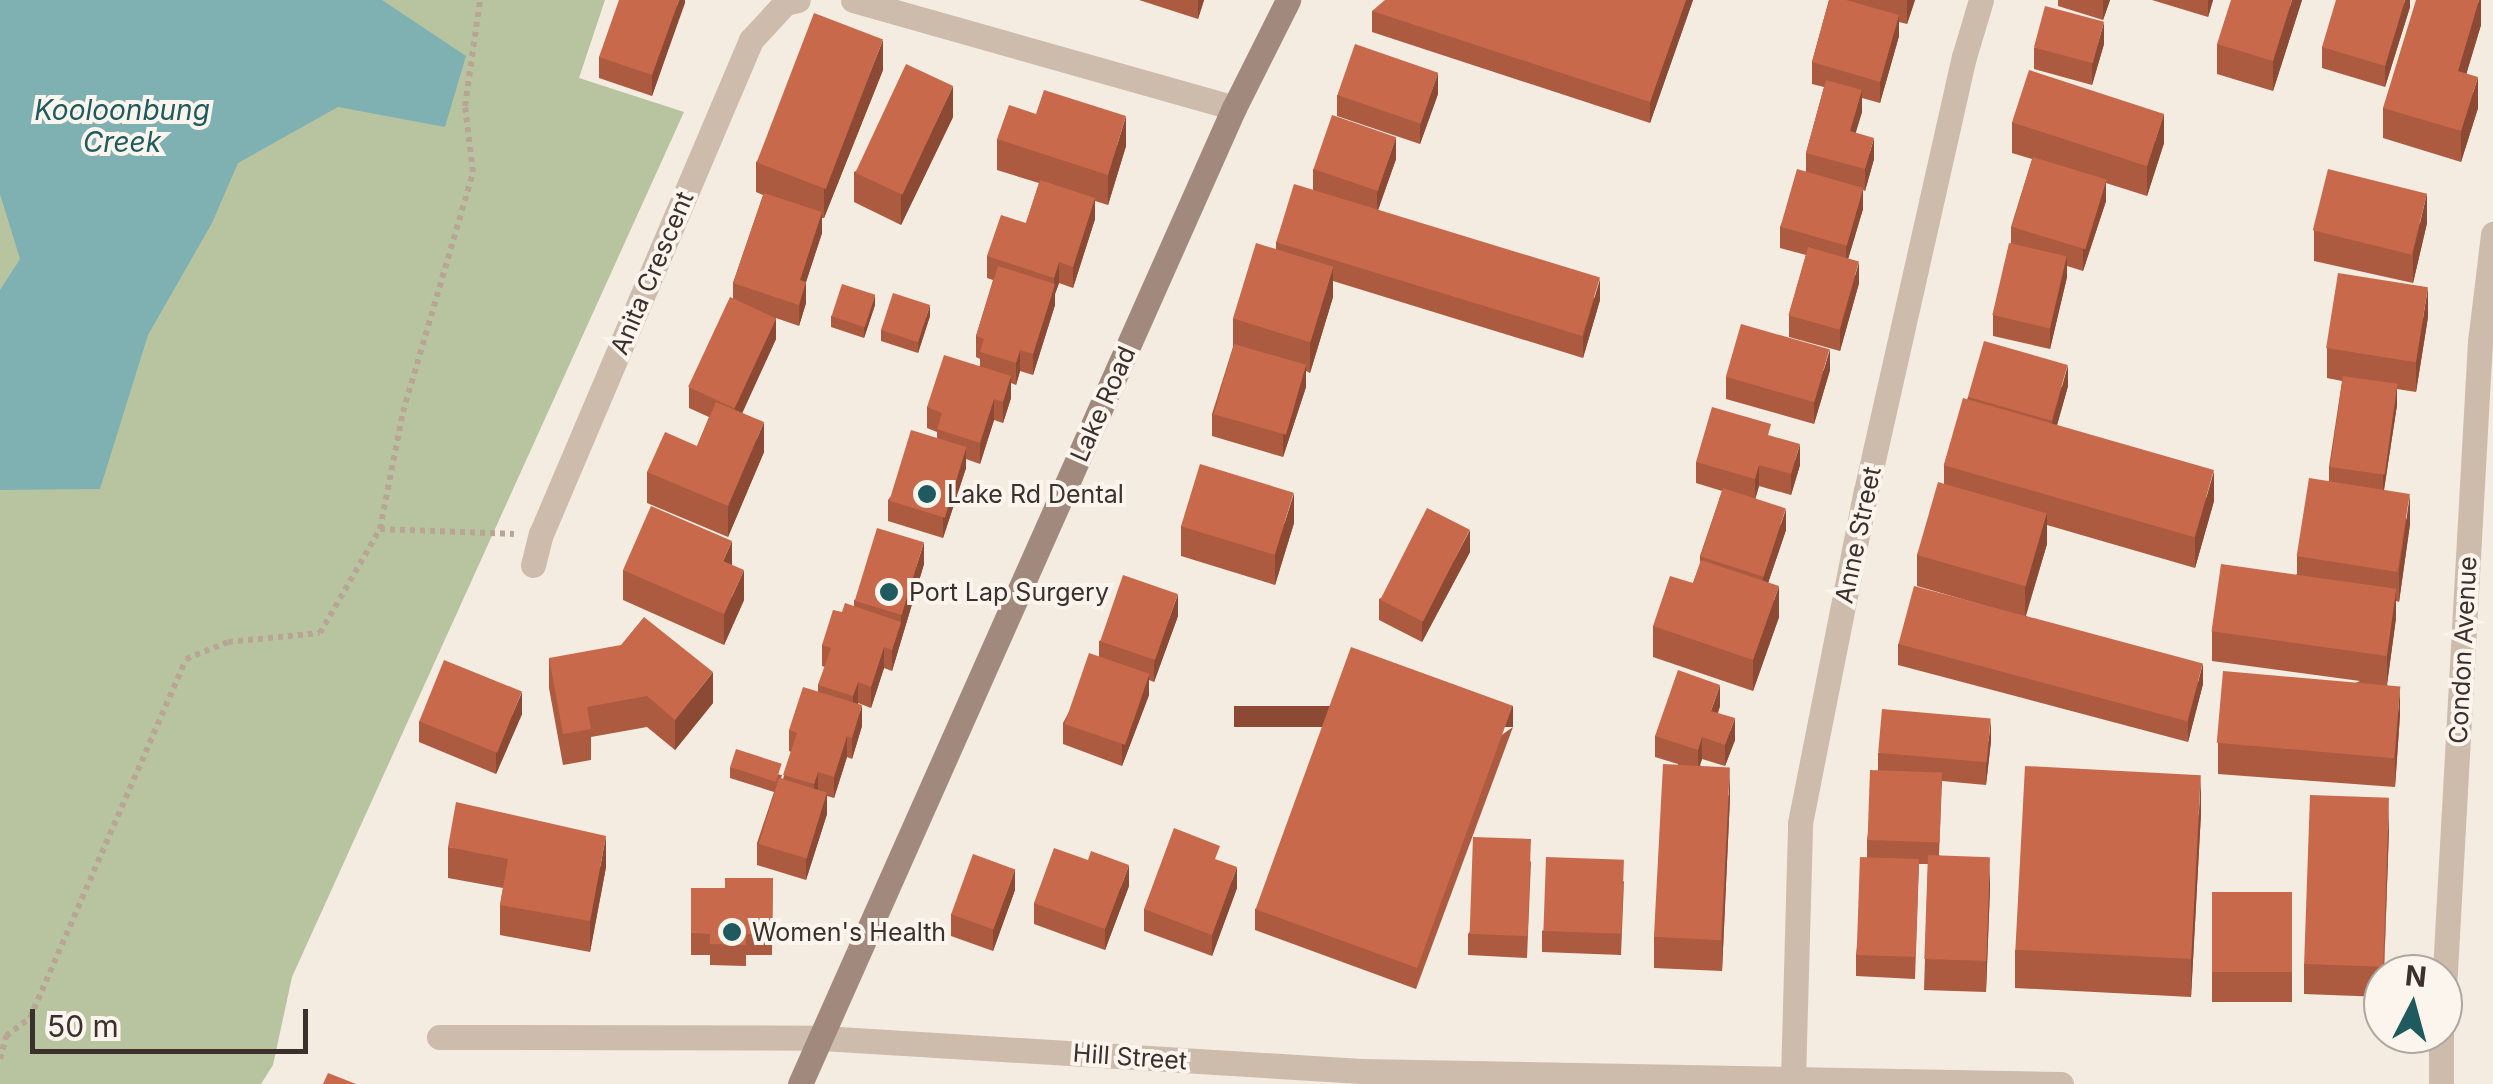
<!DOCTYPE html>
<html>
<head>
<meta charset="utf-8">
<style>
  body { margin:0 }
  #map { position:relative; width:2493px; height:1084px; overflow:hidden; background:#f4ebe1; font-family:Inter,sans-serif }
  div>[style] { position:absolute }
  .green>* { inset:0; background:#b8c4a0 }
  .water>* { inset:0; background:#7fb0b2 }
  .path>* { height:6px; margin-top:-3px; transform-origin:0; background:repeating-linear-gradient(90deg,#b9a596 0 5px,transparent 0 10px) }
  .minor>* { height:25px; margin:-12.5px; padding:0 12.5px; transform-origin:12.5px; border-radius:12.5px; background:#cdbbac }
  .tertiary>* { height:25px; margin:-12.5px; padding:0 12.5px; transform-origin:12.5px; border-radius:12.5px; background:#cdbbac }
  .secondary>* { height:25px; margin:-12.5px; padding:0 12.5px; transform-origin:12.5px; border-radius:12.5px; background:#a18a7d }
  .wall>* { inset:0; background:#ac5a40; transform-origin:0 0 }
  .shaded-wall>* { inset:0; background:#8c4a34; transform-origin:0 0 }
  .building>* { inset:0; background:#c8694b; transform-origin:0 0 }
  .dots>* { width:28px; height:28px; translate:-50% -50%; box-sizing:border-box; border:5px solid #fbf5ee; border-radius:50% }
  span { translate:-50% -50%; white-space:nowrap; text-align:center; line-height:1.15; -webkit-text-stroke:8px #fbf5ee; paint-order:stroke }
  .street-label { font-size:25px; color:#3b302b }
  .poi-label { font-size:25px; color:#3b302b }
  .left { translate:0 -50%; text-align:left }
  .water-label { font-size:28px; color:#1f5a5e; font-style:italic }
  .north { position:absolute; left:2363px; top:954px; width:100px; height:100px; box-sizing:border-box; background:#fbf5ee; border:2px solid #aea6a0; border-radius:50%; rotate:6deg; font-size:28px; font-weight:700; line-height:40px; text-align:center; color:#3b302b }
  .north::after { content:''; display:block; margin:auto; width:35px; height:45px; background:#1f5a5e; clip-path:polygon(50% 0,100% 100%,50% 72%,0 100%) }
  .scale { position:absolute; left:30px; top:1009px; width:278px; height:45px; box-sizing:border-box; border:5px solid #3b302b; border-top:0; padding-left:12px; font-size:30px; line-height:35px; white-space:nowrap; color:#3b302b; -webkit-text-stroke:8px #fbf5ee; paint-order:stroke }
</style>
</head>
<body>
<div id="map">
  <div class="green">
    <div style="clip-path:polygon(0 0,605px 0,579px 78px,684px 112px,292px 977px,273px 1065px,261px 1084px,0 1084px)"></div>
  </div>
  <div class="water">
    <div style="clip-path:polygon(0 0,382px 0,466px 56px,445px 127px,338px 107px,238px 163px,212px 223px,148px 335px,100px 489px,0 490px,0 290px,20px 259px,0 194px)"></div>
  </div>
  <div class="path">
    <div style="left:380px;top:529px;width:134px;rotate:2.1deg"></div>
    <div style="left:0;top:1059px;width:24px;rotate:-75deg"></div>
    <div style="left:6px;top:1036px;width:30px;rotate:-37deg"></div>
    <div style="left:30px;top:1018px;width:391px;rotate:-66.5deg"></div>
    <div style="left:186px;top:659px;width:45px;rotate:-22deg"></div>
    <div style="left:228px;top:642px;width:92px;rotate:-5.6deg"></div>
    <div style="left:320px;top:633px;width:120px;rotate:-60deg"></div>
    <div style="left:380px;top:529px;width:119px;rotate:-78.9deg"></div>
    <div style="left:403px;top:412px;width:250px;rotate:-73.7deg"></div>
    <div style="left:473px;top:172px;width:66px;rotate:-96.9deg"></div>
    <div style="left:465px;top:106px;width:107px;rotate:-81.9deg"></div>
  </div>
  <div class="minor">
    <div style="left:853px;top:0;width:396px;rotate:15.8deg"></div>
    <div style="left:533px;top:565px;width:32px;rotate:-76deg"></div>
    <div style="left:541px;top:534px;width:537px;rotate:-66.97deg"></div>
    <div style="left:751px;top:40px;width:50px;rotate:-47.4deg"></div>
    <div style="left:785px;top:3px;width:13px;rotate:-13deg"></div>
    <div style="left:2443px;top:1007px;width:666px;rotate:-86.82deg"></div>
    <div style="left:2480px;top:342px;width:109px;rotate:-83.1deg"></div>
    <div style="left:439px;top:1037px;width:383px;rotate:0.1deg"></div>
    <div style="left:1793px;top:1079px;width:256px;rotate:-88.4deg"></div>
    <div style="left:1800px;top:823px;width:338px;rotate:-78.8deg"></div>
    <div style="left:1866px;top:491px;width:445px;rotate:-77.3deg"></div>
    <div style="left:1964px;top:57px;width:59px;rotate:-73.4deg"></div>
    <div style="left:2441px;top:1084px;width:50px;rotate:-90deg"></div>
  </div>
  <div class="tertiary">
    <div style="left:822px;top:1038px;width:540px;rotate:3.5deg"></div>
    <div style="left:1361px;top:1071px;width:700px;rotate:1.06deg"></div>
  </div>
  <div class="secondary">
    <div style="left:800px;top:1084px;width:1068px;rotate:-66.03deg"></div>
    <div style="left:1234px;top:108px;width:121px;rotate:-63.4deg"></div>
  </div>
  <div class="wall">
    <div style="clip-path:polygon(685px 0,652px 96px,599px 78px,599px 57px)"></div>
    <div style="clip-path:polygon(1139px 0,1204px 0,1198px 19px)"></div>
    <div style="clip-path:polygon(1693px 0,1650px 123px,1372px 32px,1372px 11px)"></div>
    <div style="clip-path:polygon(1829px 0,1915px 0,1907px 24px,1899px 22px,1899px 36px,1880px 103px,1862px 98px,1862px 112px,1855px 133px,1874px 159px,1865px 191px,1863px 190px,1863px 209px,1848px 259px,1859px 283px,1840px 351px,1789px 337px,1789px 315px,1806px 255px,1780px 248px,1780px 227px,1806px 171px,1806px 153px,1824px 87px,1812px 84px,1812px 62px)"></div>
    <div style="clip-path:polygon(2058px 0,2110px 0,2103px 20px,2058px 6px)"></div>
    <div style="clip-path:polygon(2152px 0,2213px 0,2208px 17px)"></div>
    <div style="clip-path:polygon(2302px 0,2273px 91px,2217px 74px,2217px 44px)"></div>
    <div style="clip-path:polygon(2410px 0,2410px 7px,2385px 87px,2322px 68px,2322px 47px)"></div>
    <div style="clip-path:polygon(2481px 0,2481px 25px,2466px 74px,2478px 108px,2461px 162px,2383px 138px,2383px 108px)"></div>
    <div style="clip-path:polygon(2104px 44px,2092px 85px,2034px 69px,2034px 48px)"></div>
    <div style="clip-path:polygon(883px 70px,824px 218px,822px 218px,822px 233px,806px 282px,806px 303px,799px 326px,776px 318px,776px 339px,742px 413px,764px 452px,728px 537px,647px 503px,647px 472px,697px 446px,709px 417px,689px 408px,689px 387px,733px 298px,733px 283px,763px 195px,756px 192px,756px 162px)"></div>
    <div style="clip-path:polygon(1438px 94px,1420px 144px,1337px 116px,1337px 95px)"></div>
    <div style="clip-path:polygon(953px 117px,901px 225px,854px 202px,854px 172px)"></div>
    <div style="clip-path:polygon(2012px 122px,2164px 143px,2147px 196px,2106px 183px,2106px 201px,2083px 271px,2067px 266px,2067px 277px,2050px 349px,1993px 336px,1993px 315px,2011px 244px,2011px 227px,2032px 159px,2012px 153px)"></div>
    <div style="clip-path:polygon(997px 139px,1126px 146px,1108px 205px,1095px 201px,1095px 219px,1073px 288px,1059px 283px,1055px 294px,1055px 305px,1033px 375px,1020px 371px,1016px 385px,1011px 383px,1011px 398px,1003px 423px,994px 420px,980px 464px,966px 459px,966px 468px,943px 538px,888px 521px,888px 500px,937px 438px,937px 432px,927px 428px,927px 407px,980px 366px,980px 359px,976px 357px,976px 336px,993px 280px,987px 278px,987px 256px,1026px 223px,1039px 183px,997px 170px)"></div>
    <div style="clip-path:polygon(1396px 159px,1378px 210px,1600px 300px,1583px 358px,1333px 281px,1333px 297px,1310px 373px,1306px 371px,1306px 387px,1283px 457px,1212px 436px,1212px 414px,1233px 347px,1233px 319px,1276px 249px,1276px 242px,1313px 190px,1313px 169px)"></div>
    <div style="clip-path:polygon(2427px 223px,2413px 283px,2314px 261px,2314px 230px)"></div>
    <div style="clip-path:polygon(875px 305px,864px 338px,831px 327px,831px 316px)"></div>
    <div style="clip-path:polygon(930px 316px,918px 353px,881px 341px,881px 330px)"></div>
    <div style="clip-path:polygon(2428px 317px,2416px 392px,2397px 389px,2397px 405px,2384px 490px,2410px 524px,2399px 602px,2396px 601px,2396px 618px,2387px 684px,2400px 715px,2395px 787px,2218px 774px,2218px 743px,2360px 681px,2212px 661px,2212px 631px,2297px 574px,2297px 556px,2329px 481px,2329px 467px,2342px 381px,2327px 378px,2327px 348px)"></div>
    <div style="clip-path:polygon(1830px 370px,1814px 424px,1726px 399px,1726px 377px)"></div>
    <div style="clip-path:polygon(2068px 386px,2057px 425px,2214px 501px,2195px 568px,2047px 525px,2047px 544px,2026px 616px,2203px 684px,2188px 742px,1898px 665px,1898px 644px,1986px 606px,1917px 586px,1917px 555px,1944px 484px,1944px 465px,1968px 397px)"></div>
    <div style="clip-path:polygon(1771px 436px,1800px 465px,1791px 495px,1759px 486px,1755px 499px,1786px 530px,1768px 583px,1779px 617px,1753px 691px,1653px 657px,1653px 626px,1693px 583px,1700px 564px,1700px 556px,1722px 491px,1696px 483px,1696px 462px)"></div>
    <div style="clip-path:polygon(1294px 523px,1275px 585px,1181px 556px,1181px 526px)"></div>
    <div style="clip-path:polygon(1470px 552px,1422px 642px,1379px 620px,1379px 599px)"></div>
    <div style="clip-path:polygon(924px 564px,892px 671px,884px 668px,871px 708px,858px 703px,862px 726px,852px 759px,847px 757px,834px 798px,827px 796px,827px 814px,806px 880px,757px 865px,757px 843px,774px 792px,730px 778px,730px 767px,782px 775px,781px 778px,783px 779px,791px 752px,789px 751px,789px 730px,818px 692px,818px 685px,825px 667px,822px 666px,822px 645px,842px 612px,854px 606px,854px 600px)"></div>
    <div style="clip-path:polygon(623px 570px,744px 600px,724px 645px,623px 600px)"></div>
    <div style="clip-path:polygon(1178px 616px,1154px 682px,1149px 680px,1149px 695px,1122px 766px,1063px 744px,1063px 723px,1099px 656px,1099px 641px)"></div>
    <div style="clip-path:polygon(549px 658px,713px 703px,675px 750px,647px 727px,591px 737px,591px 760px,563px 765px,549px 688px)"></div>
    <div style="clip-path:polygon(1720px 706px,1718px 713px,1735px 740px,1725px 766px,1702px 759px,1700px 765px,1730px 797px,1722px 971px,1654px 968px,1654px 937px,1678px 764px,1655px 757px,1655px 736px)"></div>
    <div style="clip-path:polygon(522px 714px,496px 774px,419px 742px,419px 721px)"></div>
    <div style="clip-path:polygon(1513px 727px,1416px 989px,1255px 930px,1255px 909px)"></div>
    <div style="clip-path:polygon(1991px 741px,1986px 785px,1942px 781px,1939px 855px,1990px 888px,1986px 992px,1924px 990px,1928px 864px,1919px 864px,1915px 979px,1856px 976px,1856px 955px,1867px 857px,1867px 840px,1878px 770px,1878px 753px)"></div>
    <div style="clip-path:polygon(2201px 813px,2191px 997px,2015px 988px,2015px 950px)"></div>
    <div style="clip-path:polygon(2389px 828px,2383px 997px,2304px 994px,2304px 964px)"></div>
    <div style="clip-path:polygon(448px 847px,606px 867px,590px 952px,500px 935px,500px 905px,503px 888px,448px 878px)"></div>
    <div style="clip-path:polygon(1220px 861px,1237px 888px,1212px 956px,1144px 931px,1144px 909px)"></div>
    <div style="clip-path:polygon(1531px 861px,1527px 958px,1468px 955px,1468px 934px)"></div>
    <div style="clip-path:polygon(773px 878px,772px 955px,746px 955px,746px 966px,710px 965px,710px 955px,691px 955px,691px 888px,725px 888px)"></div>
    <div style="clip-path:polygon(1624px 881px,1621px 955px,1542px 952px,1542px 931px)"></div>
    <div style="clip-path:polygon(1129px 886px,1105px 950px,1034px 924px,1034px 903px)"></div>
    <div style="clip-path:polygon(1015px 890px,993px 951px,951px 936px,951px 914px)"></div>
    <div style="left:2212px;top:892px;width:80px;height:110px"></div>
  </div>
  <div class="shaded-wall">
    <div style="clip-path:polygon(679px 0,685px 0,685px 3px,652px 96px,652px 75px)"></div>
    <div style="clip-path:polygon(1198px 0,1204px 0,1198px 19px)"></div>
    <div style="clip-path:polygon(1686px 0,1693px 0,1650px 123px,1650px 102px)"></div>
    <div style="clip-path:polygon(1907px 0,1915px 0,1907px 24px)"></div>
    <div style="clip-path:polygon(2103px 0,2110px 0,2103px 20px)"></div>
    <div style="clip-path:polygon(2208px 0,2213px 0,2208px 17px)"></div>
    <div style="clip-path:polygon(2292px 0,2302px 0,2273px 91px,2273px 61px)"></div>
    <div style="clip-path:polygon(2405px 0,2410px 0,2410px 7px,2385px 87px,2385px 66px)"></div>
    <div style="clip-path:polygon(2479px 0,2481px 0,2481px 25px,2458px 102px,2458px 71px)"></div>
    <div style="clip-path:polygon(1899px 15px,1899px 36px,1880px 103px,1880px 82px)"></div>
    <div style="clip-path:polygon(2104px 22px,2104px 44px,2092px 85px,2092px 64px)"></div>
    <div style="clip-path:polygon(883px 40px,883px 70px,824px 218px,824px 188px)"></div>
    <div style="clip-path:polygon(1438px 73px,1438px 94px,1420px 144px,1420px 123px)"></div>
    <div style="clip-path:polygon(2478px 77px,2478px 108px,2461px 162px,2461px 131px)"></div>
    <div style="clip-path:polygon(953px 86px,953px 117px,901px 225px,901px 194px)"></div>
    <div style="clip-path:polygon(1862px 90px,1862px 112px,1850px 152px,1850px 131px)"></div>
    <div style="clip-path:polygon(2164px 113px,2164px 143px,2147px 196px,2147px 166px)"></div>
    <div style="clip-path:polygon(1126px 116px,1126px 146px,1108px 205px,1108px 175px)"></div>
    <div style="clip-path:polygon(1396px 137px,1396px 159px,1377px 213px,1377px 192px)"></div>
    <div style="clip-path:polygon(1874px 138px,1874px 159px,1865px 191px,1865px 169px)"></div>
    <div style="clip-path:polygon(2106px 180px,2106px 201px,2083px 271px,2083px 250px)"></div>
    <div style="clip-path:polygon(1863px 188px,1863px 209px,1846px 266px,1846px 245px)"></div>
    <div style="clip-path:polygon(2427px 193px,2427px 223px,2413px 283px,2413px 253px)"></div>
    <div style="clip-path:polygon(1095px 198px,1095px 219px,1073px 288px,1073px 267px)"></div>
    <div style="clip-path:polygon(822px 212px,822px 233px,806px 282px,806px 303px,799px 326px,800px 280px)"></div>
    <div style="clip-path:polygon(2067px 256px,2067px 277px,2050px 349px,2050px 328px)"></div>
    <div style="clip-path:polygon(1059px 262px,1059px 283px,1055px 294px,1055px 305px,1033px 375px,1033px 354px,1054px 288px,1054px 278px)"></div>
    <div style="clip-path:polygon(1859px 262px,1859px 283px,1840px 351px,1840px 330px)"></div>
    <div style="clip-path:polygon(1333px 267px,1333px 297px,1310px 373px,1310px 342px)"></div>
    <div style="clip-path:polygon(1600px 279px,1600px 300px,1583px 358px,1583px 337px)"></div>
    <div style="clip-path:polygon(2428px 287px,2428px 317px,2416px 392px,2416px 362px)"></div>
    <div style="clip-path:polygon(875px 295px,875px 305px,864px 338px,864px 327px)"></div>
    <div style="clip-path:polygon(930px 305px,930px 316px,918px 353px,918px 342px)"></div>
    <div style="clip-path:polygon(776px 318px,776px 339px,735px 429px,735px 408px)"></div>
    <div style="clip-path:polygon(1830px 349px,1830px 370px,1814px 424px,1814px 403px)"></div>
    <div style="clip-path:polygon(1020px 350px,1020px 371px,1016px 385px,1016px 363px)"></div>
    <div style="clip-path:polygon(1306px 365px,1306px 387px,1283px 457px,1283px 436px)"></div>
    <div style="clip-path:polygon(2068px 365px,2068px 386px,2052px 443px,2052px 422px)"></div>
    <div style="clip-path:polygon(1011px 376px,1011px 398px,1003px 423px,1003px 402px)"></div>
    <div style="clip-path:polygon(2397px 384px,2397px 405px,2383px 496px,2383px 475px)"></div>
    <div style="clip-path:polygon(994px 399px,994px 420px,980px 464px,980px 443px)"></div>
    <div style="clip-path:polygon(764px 422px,764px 452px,728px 537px,728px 506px)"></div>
    <div style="clip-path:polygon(1800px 444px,1800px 465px,1791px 495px,1791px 474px)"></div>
    <div style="clip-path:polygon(966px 447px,966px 468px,943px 538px,943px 517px)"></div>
    <div style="clip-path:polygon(1759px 465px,1759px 486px,1755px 500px,1755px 479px)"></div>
    <div style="clip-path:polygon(2214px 471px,2214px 501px,2195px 568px,2195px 537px)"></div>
    <div style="clip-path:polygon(1294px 493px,1294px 523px,1275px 585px,1275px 554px)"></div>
    <div style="clip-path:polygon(2410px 494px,2410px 524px,2399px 602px,2399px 571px)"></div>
    <div style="clip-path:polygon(1786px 509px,1786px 530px,1763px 598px,1763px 577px)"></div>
    <div style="clip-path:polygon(2047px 513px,2047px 544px,2025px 617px,2025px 586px)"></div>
    <div style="clip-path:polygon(1470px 530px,1470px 552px,1422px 642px,1422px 621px)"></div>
    <div style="clip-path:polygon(732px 541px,732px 572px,723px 561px)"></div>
    <div style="clip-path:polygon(924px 542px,924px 564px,892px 671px,892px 650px,901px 623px,901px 615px)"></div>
    <div style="clip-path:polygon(744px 570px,744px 600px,724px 645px,724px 614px)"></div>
    <div style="clip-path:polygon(1779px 586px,1779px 617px,1753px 691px,1753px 660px)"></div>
    <div style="clip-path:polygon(2396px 588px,2396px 618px,2387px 685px,2387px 655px)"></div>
    <div style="clip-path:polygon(1178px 594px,1178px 616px,1154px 682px,1154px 661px)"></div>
    <div style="clip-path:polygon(884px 647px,884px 668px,871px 708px,871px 687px)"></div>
    <div style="clip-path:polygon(2203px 663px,2203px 684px,2188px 742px,2188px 721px)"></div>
    <div style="clip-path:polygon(713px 672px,713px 703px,675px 750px,675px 720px)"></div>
    <div style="clip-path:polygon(1149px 674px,1149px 695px,1122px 766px,1122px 745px)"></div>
    <div style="clip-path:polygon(858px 682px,858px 703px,853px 718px,853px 696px)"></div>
    <div style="clip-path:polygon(1720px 685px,1720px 706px,1711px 732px,1711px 711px)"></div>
    <div style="clip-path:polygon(2400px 685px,2400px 715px,2395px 787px,2395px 757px)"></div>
    <div style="clip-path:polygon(522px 692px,522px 714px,496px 774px,496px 753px)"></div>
    <div style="clip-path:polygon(862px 705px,862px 726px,852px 759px,852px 738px)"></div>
    <div style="left:1513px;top:706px;width:21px;height:279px;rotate:90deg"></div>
    <div style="clip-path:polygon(1735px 718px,1735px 740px,1725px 766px,1725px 745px)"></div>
    <div style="clip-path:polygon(1991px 719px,1991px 741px,1986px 785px,1986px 764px)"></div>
    <div style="clip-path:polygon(847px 736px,847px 757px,834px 798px,834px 777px)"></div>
    <div style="clip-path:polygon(1702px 737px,1702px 759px,1698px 771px,1698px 750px)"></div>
    <div style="clip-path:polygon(1730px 767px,1730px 797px,1722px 971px,1722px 940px)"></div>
    <div style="clip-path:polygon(818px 772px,818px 793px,814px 806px,814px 784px)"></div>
    <div style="clip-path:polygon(2201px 775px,2201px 813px,2191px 997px,2191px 958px)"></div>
    <div style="clip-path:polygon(827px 793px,827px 814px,806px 880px,806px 858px)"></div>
    <div style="clip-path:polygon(2389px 798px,2389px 828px,2384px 974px,2384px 967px)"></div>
    <div style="clip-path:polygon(606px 836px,606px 867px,590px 952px,590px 921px)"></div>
    <div style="clip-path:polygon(1990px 857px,1990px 888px,1986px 992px,1986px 962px)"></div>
    <div style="clip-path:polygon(1129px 865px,1129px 886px,1105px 950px,1105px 929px)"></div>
    <div style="clip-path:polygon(1237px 867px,1237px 888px,1212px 956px,1212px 935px)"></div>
    <div style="clip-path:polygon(1015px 869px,1015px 890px,993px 951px,993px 930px)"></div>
  </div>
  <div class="building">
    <div style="clip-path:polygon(619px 0,679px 0,652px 75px,599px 57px)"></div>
    <div style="clip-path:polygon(1385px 0,1686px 0,1650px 102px,1372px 11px)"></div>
    <div style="clip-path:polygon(1829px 0,1846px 0,1899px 15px,1880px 82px,1812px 62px)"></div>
    <div style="clip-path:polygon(2231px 0,2292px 0,2273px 61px,2217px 44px)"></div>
    <div style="clip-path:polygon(2336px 0,2405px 0,2385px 66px,2322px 47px)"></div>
    <div style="clip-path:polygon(2416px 0,2479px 0,2458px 71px,2478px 77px,2461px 131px,2383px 108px)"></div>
    <div style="left:2045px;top:6px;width:61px;height:43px;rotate:15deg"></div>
    <div style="left:814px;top:13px;width:74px;height:160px;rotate:21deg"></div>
    <div style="left:1355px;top:44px;width:88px;height:54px;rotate:19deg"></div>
    <div style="left:906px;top:64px;width:52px;height:120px;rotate:25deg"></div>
    <div style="left:2029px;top:70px;width:142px;height:55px;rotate:18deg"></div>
    <div style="clip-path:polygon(1826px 80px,1862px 90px,1850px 131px,1874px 138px,1865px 169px,1806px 153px)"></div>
    <div style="clip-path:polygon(1044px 90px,1126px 116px,1108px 175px,997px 139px,1009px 105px,1036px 114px)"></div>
    <div style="left:1332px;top:115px;width:68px;height:57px;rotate:19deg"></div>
    <div style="left:2033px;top:157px;width:77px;height:73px;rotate:17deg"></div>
    <div style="left:1797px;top:169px;width:69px;height:60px;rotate:16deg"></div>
    <div style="left:2328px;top:169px;width:102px;height:63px;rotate:14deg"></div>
    <div style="clip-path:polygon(1040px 180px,1095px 198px,1073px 267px,1059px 262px,1054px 278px,987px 256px,1001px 215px,1026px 223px)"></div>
    <div style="left:1294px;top:184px;width:320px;height:61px;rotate:17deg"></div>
    <div style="clip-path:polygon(764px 193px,822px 212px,800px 280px,806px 282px,799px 305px,733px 283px)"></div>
    <div style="left:1256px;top:243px;width:81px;height:79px;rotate:17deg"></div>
    <div style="left:2009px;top:243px;width:59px;height:74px;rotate:13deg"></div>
    <div style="left:1808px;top:247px;width:53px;height:71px;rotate:16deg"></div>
    <div style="clip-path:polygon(998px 266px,1055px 284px,1033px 354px,1020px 350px,1016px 363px,980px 352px,984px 339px,976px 336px)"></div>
    <div style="left:2338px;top:273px;width:91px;height:76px;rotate:9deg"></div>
    <div style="left:842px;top:284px;width:35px;height:34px;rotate:18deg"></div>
    <div style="left:893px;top:293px;width:39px;height:39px;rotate:18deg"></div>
    <div style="left:730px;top:297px;width:51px;height:99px;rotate:25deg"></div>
    <div style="left:1741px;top:324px;width:92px;height:55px;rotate:16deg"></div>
    <div style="left:1984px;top:341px;width:87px;height:58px;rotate:16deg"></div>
    <div style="left:1234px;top:344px;width:75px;height:73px;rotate:16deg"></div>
    <div style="clip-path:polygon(944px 355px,1011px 376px,1003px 402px,994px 399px,980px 443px,937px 429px,942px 413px,927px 407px)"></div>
    <div style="left:2343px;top:376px;width:55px;height:92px;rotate:8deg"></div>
    <div style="left:1963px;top:398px;width:261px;height:70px;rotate:16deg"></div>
    <div style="clip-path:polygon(716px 402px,764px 422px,728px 506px,647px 472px,665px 432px,697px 446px)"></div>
    <div style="clip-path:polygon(1712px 407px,1771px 424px,1768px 435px,1800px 444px,1791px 474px,1759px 465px,1755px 479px,1696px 462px)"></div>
    <div style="left:911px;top:430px;width:58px;height:74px;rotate:17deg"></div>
    <div style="left:1200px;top:464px;width:98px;height:65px;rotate:17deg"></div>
    <div style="left:2309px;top:478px;width:102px;height:79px;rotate:9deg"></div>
    <div style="left:1938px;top:482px;width:113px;height:76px;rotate:16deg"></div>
    <div style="left:1723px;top:488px;width:66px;height:72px;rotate:18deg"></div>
    <div style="clip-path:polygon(651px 506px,732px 541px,723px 561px,744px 570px,724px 614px,623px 570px)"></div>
    <div style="left:1427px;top:508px;width:48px;height:103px;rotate:27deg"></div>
    <div style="left:877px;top:528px;width:49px;height:76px;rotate:17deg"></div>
    <div style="clip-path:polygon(1701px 560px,1779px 586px,1753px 660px,1653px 626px,1670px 576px,1693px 583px)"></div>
    <div style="left:2221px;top:564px;width:177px;height:68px;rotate:8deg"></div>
    <div style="left:1123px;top:575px;width:58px;height:70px;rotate:19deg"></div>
    <div style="left:1914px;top:586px;width:299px;height:60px;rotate:15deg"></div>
    <div style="clip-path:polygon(845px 603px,901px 622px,892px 650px,884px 647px,871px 687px,858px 682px,853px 696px,818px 685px,831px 648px,822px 645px,833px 610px,842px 612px)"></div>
    <div style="clip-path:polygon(644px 617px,713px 672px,675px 720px,647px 696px,587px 707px,591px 729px,563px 734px,549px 658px,621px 645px)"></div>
    <div style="left:1351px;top:647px;width:172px;height:279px;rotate:20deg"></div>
    <div style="left:1089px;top:653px;width:64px;height:75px;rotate:19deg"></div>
    <div style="left:444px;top:660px;width:84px;height:66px;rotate:22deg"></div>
    <div style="clip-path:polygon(1678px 670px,1720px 685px,1711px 711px,1735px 718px,1725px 745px,1702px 737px,1698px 750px,1655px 736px)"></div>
    <div style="left:2223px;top:671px;width:178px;height:72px;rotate:5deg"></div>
    <div style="clip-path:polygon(803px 687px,862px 705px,852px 738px,847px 736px,834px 777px,818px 772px,814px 784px,783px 775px,797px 733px,789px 730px)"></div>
    <div style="left:1882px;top:709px;width:109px;height:44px;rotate:5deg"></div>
    <div style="left:736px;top:749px;width:48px;height:19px;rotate:18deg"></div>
    <div style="left:1663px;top:764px;width:67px;height:173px;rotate:3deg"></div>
    <div style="left:2025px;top:766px;width:176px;height:184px;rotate:3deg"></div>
    <div style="left:1870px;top:770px;width:72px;height:70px;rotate:2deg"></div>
    <div style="left:779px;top:778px;width:50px;height:69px;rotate:17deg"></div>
    <div style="left:2310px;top:795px;width:79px;height:169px;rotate:2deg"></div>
    <div style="clip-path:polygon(456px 802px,606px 836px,590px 921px,500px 905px,508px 859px,448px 847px)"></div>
    <div style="clip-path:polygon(1174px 828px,1220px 846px,1215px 859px,1237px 867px,1212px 935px,1144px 909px)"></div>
    <div style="left:1473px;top:837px;width:58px;height:97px;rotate:2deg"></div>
    <div style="clip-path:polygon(1054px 848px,1088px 860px,1091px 851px,1129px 865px,1105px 929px,1034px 903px)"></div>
    <div style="left:973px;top:854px;width:45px;height:64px;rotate:20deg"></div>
    <div style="left:1928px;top:855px;width:62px;height:104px;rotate:2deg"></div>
    <div style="left:1546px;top:857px;width:78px;height:74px;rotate:2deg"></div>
    <div style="left:1860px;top:857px;width:59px;height:98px;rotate:2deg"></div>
    <div style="clip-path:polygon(725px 878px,773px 878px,772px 934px,746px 934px,746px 945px,710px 944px,710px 934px,691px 933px,691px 888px,725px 888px)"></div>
    <div style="left:2212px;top:892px;width:80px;height:80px"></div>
    <div style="clip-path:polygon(328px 1073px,356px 1084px,323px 1084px)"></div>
  </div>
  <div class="dots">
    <div style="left:927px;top:494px;background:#1f5a5e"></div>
    <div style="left:889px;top:592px;background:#1f5a5e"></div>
    <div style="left:732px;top:932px;background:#1f5a5e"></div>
  </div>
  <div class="street-label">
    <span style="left:652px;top:273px;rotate:-67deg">Anita Crescent</span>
    <span style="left:1103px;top:404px;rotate:-66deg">Lake Road</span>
    <span style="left:1858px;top:535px;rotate:-78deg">Anne Street</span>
    <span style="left:2463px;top:650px;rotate:-87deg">Condon Avenue</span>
    <span style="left:1130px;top:1057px;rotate:4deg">Hill Street</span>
  </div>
  <div class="poi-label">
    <span class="left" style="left:947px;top:494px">Lake Rd Dental</span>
    <span class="left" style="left:909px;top:592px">Port Lap Surgery</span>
    <span class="left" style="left:752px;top:932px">Women's Health</span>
  </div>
  <div class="water-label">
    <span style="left:122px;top:126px">Kooloonbung<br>Creek</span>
  </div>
  <div class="north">N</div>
  <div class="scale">50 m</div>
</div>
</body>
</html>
